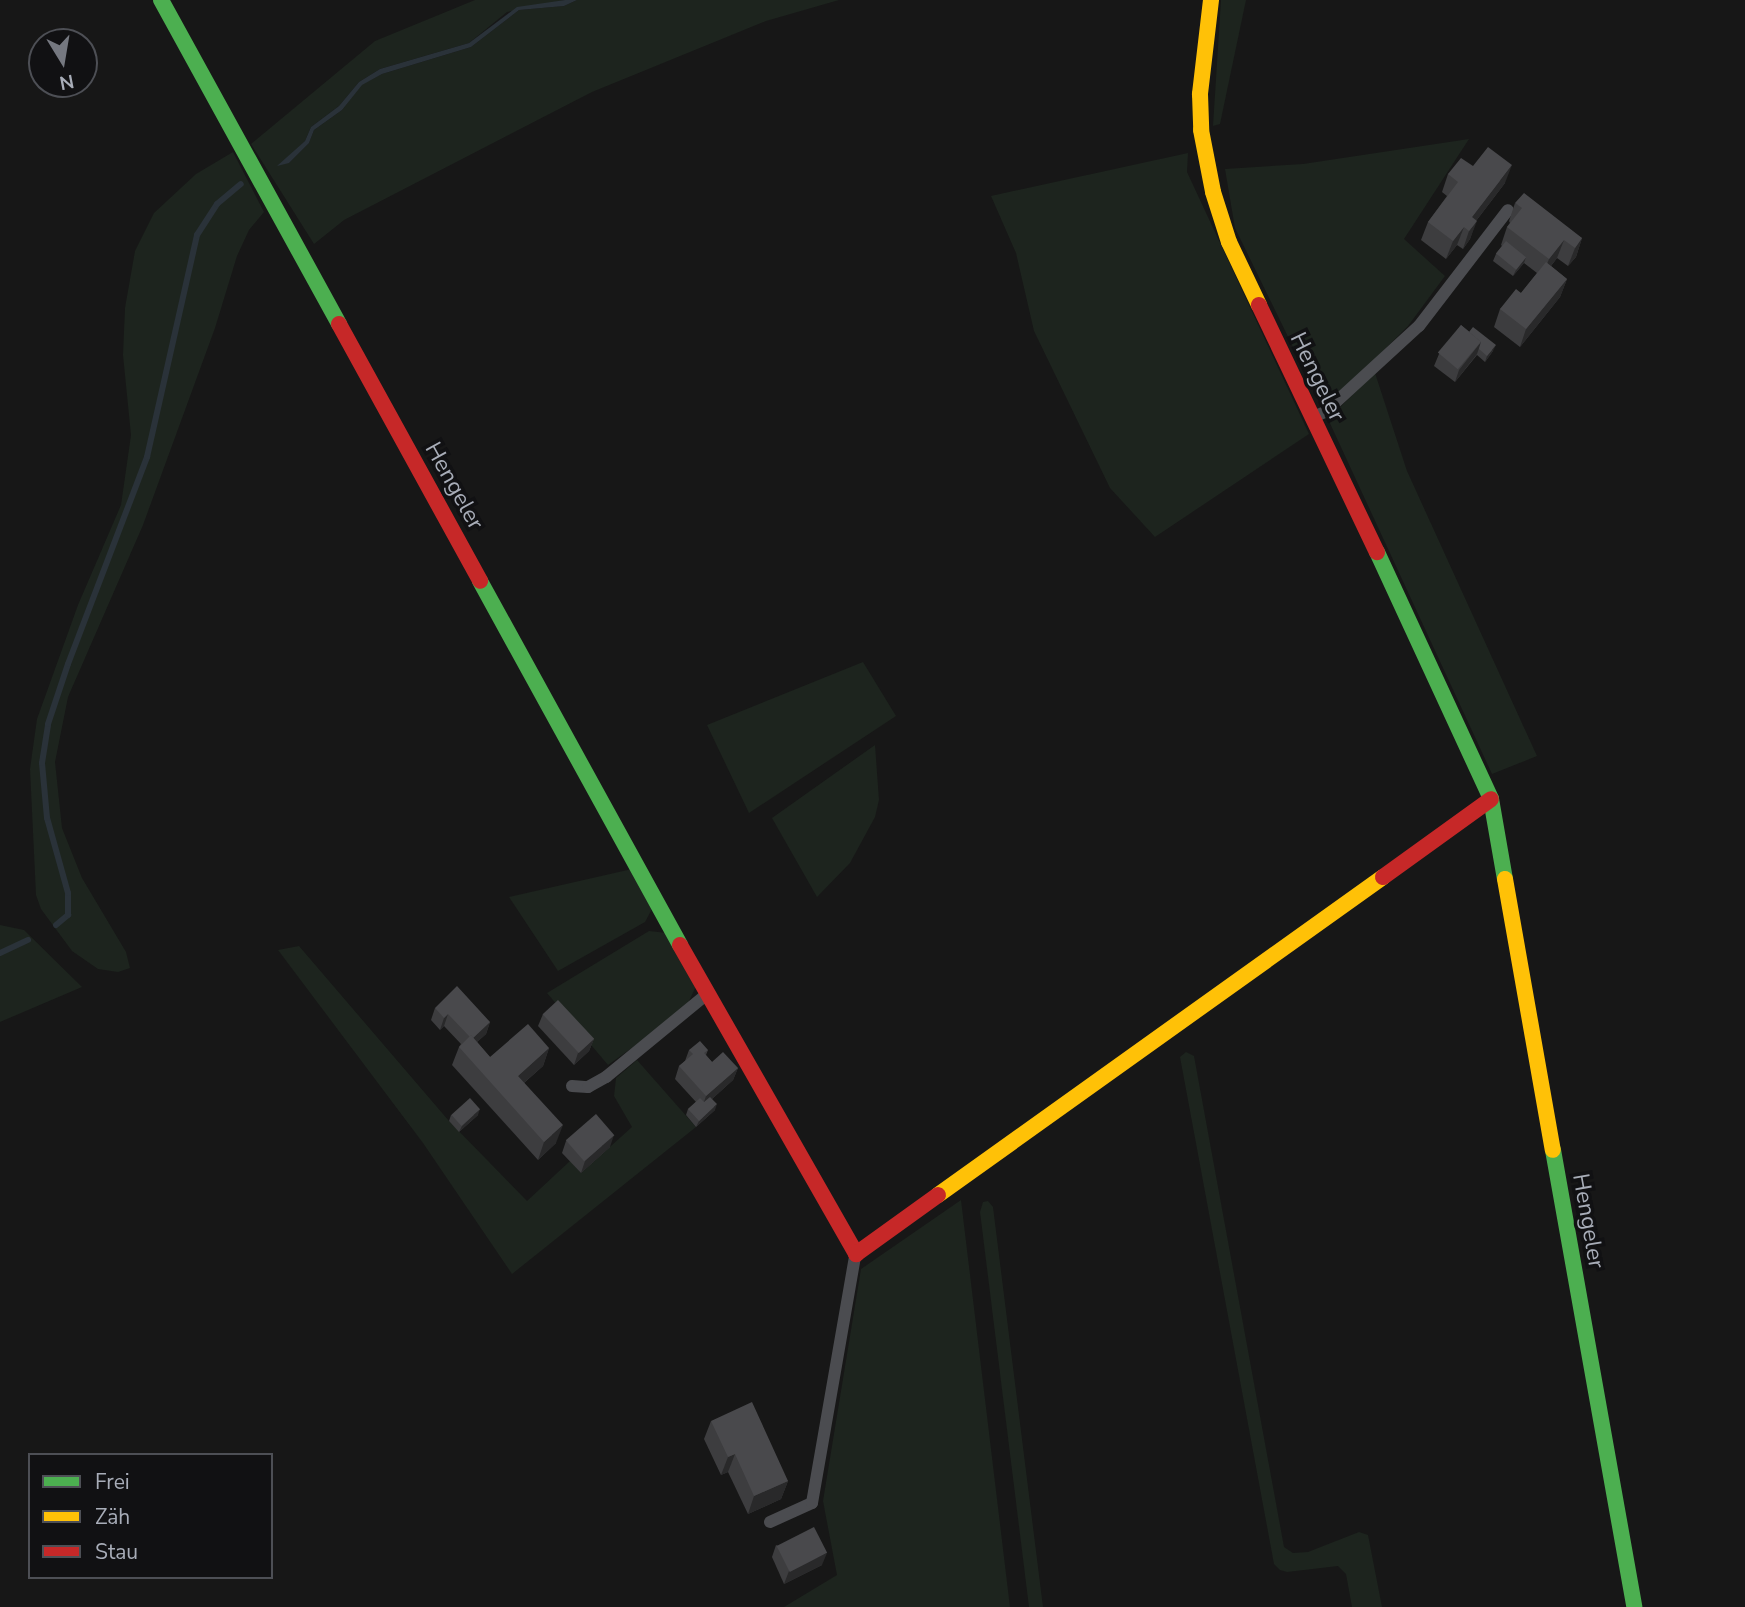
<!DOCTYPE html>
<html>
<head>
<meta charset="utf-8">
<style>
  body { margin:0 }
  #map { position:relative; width:1745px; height:1607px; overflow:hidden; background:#171717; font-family:"Nunito Sans",sans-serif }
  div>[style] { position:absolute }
  .green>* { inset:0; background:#1d241e }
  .water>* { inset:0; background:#2a3239 }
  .stream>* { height:6px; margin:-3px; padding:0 3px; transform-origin:3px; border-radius:3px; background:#2a3239 }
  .lane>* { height:12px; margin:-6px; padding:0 6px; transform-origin:6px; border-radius:6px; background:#4b4c50 }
  .fast>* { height:16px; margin:-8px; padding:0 8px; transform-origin:8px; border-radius:8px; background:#4caf50 }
  .slow>* { height:16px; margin:-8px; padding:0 8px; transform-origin:8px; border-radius:8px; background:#ffc107 }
  .jam>* { height:16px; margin:-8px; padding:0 8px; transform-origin:8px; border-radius:8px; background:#c62828 }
  .wall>* { inset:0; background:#3d3d3f }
  .shaded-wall>* { inset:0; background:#29292a }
  .building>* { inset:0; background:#49494c; transform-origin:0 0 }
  span { translate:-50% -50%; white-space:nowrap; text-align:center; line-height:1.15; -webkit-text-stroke:7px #111113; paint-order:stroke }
  .street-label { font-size:23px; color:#a8adb8 }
  .legend { position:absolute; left:28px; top:1453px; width:245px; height:126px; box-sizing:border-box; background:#111113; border:2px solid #4d4f55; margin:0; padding:9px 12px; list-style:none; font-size:21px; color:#a8adb8 }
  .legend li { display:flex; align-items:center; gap:14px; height:35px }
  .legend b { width:35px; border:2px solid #4d4f55 }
  .north { position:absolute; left:28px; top:28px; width:70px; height:70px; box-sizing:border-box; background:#111113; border:2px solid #4d4f55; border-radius:50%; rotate:169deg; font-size:19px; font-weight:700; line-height:28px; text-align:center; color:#a8adb8 }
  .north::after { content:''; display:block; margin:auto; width:24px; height:32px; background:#757880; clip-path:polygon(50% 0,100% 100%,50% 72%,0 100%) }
</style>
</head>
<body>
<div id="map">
  <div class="green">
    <div style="clip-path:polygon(475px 0,565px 0,507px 12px,469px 43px,380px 69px,359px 82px,339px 106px,311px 127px,305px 141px,285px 160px,289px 163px,309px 143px,314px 130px,342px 110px,361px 85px,382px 74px,471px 47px,519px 10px,564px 6px,577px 0,839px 0,766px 21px,592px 92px,344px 220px,314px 244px,251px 144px,375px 41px)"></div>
    <div style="clip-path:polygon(1221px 0,1246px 0,1220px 124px,1213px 126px)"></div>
    <div style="clip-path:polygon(1469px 139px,1404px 239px,1445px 276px,1408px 326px,1338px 396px,1311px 384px,1235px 228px,1225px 169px,1303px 164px)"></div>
    <div style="clip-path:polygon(233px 152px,264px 212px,249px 230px,237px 256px,215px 328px,143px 525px,68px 697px,55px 762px,62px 828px,82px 878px,126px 952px,130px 968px,118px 972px,98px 969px,72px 951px,41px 909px,36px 895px,30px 769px,37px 719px,78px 605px,121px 505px,131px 435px,123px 355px,125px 308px,135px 251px,154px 213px,196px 174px)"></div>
    <div style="clip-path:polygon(1188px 153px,1187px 172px,1309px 434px,1155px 537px,1110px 488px,1034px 331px,1016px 253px,991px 196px)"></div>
    <div style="clip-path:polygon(1375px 373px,1407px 471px,1537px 756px,1492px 774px,1328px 419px)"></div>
    <div style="clip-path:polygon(863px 662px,896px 716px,749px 813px,707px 725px)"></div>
    <div style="clip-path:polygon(875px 745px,879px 800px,875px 817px,850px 863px,817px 897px,772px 818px)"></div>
    <div style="clip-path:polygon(632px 869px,653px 907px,645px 922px,558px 971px,509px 897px)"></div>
    <div style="clip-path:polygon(0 925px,24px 930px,82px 987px,0 1022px)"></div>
    <div style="clip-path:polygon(649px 931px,667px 933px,696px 986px,685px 1010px,608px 1065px,547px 993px)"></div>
    <div style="clip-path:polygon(299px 946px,449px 1121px,527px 1201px,570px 1161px,581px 1173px,632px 1127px,614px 1096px,616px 1078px,637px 1060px,696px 1127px,512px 1274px,423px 1143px,278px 950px)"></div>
    <div style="clip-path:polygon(1186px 1052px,1194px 1056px,1284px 1547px,1293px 1553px,1308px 1552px,1359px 1532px,1368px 1535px,1382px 1607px,1352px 1607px,1346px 1574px,1338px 1566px,1287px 1572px,1280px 1570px,1274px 1564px,1180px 1057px)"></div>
    <div style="clip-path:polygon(961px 1200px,1010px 1607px,784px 1607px,837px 1575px,823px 1501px,861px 1269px)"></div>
    <div style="clip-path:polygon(988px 1201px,993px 1207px,1043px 1607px,1029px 1607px,980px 1212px,983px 1202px)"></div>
  </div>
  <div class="water">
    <div style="clip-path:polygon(565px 0,577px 0,564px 6px,519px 10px,471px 47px,382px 74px,362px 85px,342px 110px,314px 130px,309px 143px,289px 163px,277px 166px,305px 141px,311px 127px,339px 106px,359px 82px,380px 69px,469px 43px,517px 7px)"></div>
  </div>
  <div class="stream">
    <div style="left:56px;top:925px;width:16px;rotate:-40deg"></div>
    <div style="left:68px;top:915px;width:22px;rotate:-90deg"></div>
    <div style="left:68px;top:893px;width:78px;rotate:-105.6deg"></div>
    <div style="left:47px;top:818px;width:55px;rotate:-95.2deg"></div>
    <div style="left:42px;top:763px;width:39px;rotate:-81deg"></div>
    <div style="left:48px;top:724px;width:63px;rotate:-71.6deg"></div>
    <div style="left:68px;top:664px;width:222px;rotate:-69.1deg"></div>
    <div style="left:147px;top:457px;width:228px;rotate:-77.3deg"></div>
    <div style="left:197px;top:235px;width:37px;rotate:-57deg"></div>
    <div style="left:217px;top:204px;width:31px;rotate:-40deg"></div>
    <div style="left:0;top:953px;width:31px;rotate:-25deg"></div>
  </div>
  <div class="lane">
    <div style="left:1313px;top:417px;width:13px;rotate:-23deg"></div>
    <div style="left:1325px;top:412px;width:127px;rotate:-42.5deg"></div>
    <div style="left:1419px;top:326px;width:146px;rotate:-52.5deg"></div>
    <div style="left:572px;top:1086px;width:16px;rotate:4deg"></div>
    <div style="left:588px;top:1087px;width:21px;rotate:-29deg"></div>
    <div style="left:606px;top:1077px;width:129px;rotate:-39.4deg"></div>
    <div style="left:770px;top:1522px;width:46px;rotate:-24.3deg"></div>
    <div style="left:812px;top:1503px;width:251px;rotate:-80.1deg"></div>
  </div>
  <div class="fast">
    <div style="left:161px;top:0;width:370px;rotate:61.2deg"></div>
    <div style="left:1377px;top:552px;width:272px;rotate:65.2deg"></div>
    <div style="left:1491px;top:799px;width:81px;rotate:80.1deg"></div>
    <div style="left:480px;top:581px;width:415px;rotate:61.2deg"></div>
    <div style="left:1553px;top:1150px;width:464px;rotate:79.9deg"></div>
  </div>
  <div class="slow">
    <div style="left:1211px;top:0;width:95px;rotate:96.7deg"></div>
    <div style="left:1200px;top:94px;width:36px;rotate:88deg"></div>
    <div style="left:1201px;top:130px;width:63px;rotate:79deg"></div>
    <div style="left:1213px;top:192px;width:52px;rotate:72.3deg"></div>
    <div style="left:1229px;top:242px;width:70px;rotate:64.5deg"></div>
    <div style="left:1505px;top:879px;width:275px;rotate:80deg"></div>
    <div style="left:938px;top:1195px;width:547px;rotate:-35.55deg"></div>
  </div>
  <div class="jam">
    <div style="left:1259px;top:305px;width:274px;rotate:64.5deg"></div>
    <div style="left:339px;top:324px;width:293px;rotate:61.2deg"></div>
    <div style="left:1383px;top:877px;width:133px;rotate:-35.8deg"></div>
    <div style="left:680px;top:945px;width:356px;rotate:60.3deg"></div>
    <div style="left:856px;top:1254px;width:101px;rotate:-35.7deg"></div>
  </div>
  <div class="wall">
    <div style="clip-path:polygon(1473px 166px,1505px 183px,1476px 221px,1470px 239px,1463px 249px,1457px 245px,1446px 259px,1421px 240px,1428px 222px,1447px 196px,1442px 192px,1448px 174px)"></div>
    <div style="clip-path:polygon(1515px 203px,1582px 238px,1576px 257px,1568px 266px,1557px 258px,1551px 266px,1567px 279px,1560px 297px,1520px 347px,1494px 327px,1500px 309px,1521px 293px,1537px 273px,1524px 263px,1513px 276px,1493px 261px,1496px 254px,1502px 246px,1501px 245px,1507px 227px,1510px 223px,1509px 221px)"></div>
    <div style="clip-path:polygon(1461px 325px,1493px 351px,1485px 362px,1477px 355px,1455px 382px,1434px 366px,1439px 354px)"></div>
    <div style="clip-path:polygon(435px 1008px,490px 1022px,486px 1034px,477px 1042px,490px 1057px,549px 1048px,543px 1066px,524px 1083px,556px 1143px,538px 1160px,452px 1065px,459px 1047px,461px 1044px,444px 1026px,440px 1030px,431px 1020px)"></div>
    <div style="clip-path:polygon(543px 1014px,594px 1039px,589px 1051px,574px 1065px,538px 1026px)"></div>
    <div style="clip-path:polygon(689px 1050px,708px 1050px,706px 1055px,712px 1062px,738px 1068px,733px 1080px,712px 1099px,715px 1110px,696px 1127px,686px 1115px,688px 1109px,696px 1102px,675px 1079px,679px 1066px,685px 1061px)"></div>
    <div style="clip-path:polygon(451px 1115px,478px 1115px,459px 1132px,449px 1121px)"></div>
    <div style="clip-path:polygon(566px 1141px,610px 1147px,581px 1173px,562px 1153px)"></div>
    <div style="clip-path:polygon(711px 1421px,788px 1481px,781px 1499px,748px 1514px,728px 1472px,721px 1475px,704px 1439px)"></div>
    <div style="clip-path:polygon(776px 1545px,822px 1565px,784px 1584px,772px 1557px)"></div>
  </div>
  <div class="shaded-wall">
    <div style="clip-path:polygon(1512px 165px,1505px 183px,1469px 230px,1472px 217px)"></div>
    <div style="clip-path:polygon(1477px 221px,1470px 239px,1463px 249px,1469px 231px)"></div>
    <div style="clip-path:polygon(1464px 227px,1457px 245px,1446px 259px,1453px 241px)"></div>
    <div style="clip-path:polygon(1582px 238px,1576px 257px,1568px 266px,1575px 248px)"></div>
    <div style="clip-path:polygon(1564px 240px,1557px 258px,1542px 277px,1549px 259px)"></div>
    <div style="clip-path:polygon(1526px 257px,1524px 263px,1513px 276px,1516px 270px)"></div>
    <div style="clip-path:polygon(1567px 279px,1560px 297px,1520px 347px,1526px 329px)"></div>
    <div style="clip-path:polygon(1481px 342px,1477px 354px,1455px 382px,1459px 370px)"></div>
    <div style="clip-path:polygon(1496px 345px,1493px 351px,1485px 362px,1487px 356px)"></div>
    <div style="clip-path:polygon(448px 1014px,444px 1026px,440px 1030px,444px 1018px)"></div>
    <div style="clip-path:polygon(490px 1022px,486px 1034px,467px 1051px,472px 1039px)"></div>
    <div style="clip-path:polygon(594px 1039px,589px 1051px,574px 1065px,578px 1053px)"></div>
    <div style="clip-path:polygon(549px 1048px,543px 1066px,511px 1094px,518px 1076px)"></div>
    <div style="clip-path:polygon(738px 1068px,733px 1080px,702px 1108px,706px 1096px)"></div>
    <div style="clip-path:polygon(717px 1104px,715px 1110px,696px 1127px,699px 1121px)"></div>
    <div style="clip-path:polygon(480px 1109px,478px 1115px,459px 1132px,462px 1126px)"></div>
    <div style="clip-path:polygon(563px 1125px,556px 1143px,538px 1160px,544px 1142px)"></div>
    <div style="clip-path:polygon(614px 1135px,610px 1147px,581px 1173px,585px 1161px)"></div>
    <div style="clip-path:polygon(735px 1454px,728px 1472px,721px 1475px,728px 1457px)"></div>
    <div style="clip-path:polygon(788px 1481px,781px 1499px,748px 1514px,754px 1496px)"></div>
    <div style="clip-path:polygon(827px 1553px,822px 1565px,784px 1584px,789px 1571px)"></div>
  </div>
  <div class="building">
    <div style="clip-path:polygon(1488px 147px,1512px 165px,1472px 217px,1477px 221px,1469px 231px,1464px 227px,1453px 241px,1428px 222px,1458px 182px,1448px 174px,1461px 158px,1473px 166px)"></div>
    <div style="clip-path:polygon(1524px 193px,1582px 238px,1575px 248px,1564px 240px,1549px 259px,1507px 227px,1522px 208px,1515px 203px)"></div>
    <div style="left:1506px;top:241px;width:26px;height:16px;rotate:39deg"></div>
    <div style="clip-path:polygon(1546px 262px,1567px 279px,1526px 329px,1500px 309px,1516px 289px,1521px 293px)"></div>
    <div style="left:1461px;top:325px;width:26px;height:36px;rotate:40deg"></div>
    <div style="clip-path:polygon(1473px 327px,1496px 345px,1487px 356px,1479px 349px,1481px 342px,1469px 332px)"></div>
    <div style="clip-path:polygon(457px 986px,490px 1022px,473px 1038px,471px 1035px,470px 1037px,448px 1014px,444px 1018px,435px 1008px)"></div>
    <div style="left:558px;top:1000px;width:53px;height:21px;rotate:47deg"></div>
    <div style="clip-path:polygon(528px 1024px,549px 1048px,518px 1076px,563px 1125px,544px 1142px,459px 1047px,471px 1035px,490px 1057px)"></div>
    <div style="clip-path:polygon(700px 1041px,708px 1050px,704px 1053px,712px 1062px,723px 1052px,738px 1068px,706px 1096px,679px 1066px,693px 1054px,689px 1050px)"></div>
    <div style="clip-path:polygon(710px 1097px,717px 1104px,699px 1121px,688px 1109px,700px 1098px,704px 1102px)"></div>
    <div style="left:470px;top:1098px;width:15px;height:25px;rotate:48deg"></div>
    <div style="left:596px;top:1114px;width:28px;height:40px;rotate:49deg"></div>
    <div style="clip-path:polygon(752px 1402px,788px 1481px,754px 1496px,735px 1454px,728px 1457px,711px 1421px)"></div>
    <div style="left:814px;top:1527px;width:29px;height:42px;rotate:63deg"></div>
  </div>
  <div class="street-label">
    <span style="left:1317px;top:377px;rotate:64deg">Hengeler</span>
    <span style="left:454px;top:486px;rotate:61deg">Hengeler</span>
    <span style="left:1588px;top:1221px;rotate:80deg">Hengeler</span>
  </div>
  <ul class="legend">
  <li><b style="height:9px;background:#4caf50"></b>Frei</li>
  <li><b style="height:9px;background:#ffc107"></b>Zäh</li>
  <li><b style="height:9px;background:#c62828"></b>Stau</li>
  </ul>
  <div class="north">N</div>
</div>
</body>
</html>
